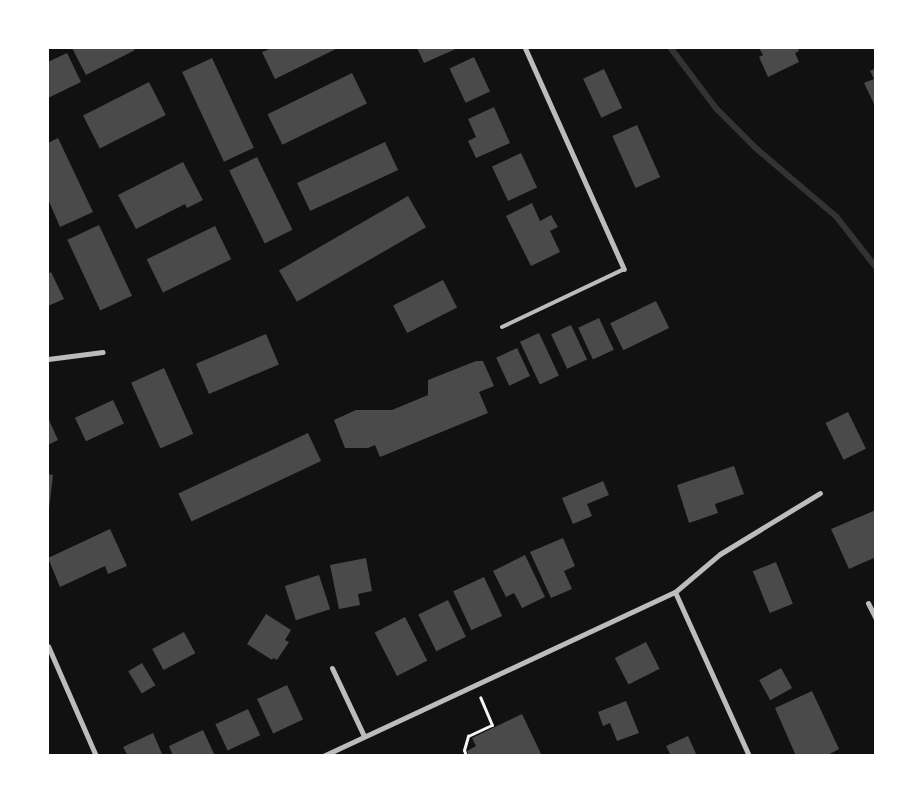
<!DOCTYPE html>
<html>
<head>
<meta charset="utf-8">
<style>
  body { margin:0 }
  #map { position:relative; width:923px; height:803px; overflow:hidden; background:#111; font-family:"DM Sans",sans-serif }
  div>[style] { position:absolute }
  .stream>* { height:5.5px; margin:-2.75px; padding:0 2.75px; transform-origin:2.75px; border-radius:2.75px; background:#333 }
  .building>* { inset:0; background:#4a4a4a; transform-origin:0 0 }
  .path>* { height:3px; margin:-1.5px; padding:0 1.5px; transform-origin:1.5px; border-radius:1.5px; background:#f5f5f5 }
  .service>* { height:4px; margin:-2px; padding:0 2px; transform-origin:2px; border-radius:2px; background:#bcbcbc }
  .minor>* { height:5px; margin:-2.5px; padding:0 2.5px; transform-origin:2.5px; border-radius:2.5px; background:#bcbcbc }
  span { translate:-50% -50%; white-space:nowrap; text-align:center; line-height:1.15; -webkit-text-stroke:4.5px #fff; paint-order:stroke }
  .frame { position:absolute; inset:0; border:49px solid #fff; pointer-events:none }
</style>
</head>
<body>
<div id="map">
  <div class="stream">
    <div style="left:671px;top:48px;width:76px;rotate:53deg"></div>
    <div style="left:717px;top:109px;width:55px;rotate:45deg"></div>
    <div style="left:756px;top:148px;width:106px;rotate:40.4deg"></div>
    <div style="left:837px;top:217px;width:63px;rotate:52deg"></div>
  </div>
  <div class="building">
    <div style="clip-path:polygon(72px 48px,133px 48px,135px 50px,86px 75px)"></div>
    <div style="clip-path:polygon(272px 48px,338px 48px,275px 79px,262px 52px)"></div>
    <div style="clip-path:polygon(417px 48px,458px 48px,424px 63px)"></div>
    <div style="clip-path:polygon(759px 48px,798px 48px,799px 51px,795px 53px,799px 62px,768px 77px,759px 57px,763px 55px)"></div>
    <div style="clip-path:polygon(67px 53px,81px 82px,48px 98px,48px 62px)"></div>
    <div style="left:474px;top:57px;width:38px;height:27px;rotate:65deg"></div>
    <div style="left:212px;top:58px;width:99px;height:33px;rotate:65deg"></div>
    <div style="clip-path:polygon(876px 68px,876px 108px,864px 83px,874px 79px,870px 71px)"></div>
    <div style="left:604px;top:69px;width:43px;height:23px;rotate:65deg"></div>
    <div style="left:352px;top:73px;width:34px;height:94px;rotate:64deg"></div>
    <div style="left:149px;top:82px;width:37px;height:74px;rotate:63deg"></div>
    <div style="clip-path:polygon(494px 107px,510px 143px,476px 158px,468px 141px,476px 137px,468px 119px)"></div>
    <div style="left:637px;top:125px;width:57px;height:27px;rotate:66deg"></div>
    <div style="clip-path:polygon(58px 138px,93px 212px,60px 227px,48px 199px,48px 143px)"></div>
    <div style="left:385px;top:142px;width:31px;height:97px;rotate:65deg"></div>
    <div style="left:521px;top:153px;width:38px;height:32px;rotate:65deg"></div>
    <div style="left:257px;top:157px;width:81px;height:31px;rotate:64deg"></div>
    <div style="clip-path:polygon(183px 162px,203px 200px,187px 208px,185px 204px,136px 229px,118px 195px)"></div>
    <div style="left:408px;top:196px;width:36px;height:149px;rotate:60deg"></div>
    <div style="clip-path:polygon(532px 203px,540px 221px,551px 215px,558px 227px,550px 231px,560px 252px,531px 266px,506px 216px)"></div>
    <div style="left:99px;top:225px;width:78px;height:35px;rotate:65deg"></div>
    <div style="left:215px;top:226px;width:37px;height:76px;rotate:64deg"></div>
    <div style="clip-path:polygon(51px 272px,64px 299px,48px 306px,48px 274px)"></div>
    <div style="left:443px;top:280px;width:31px;height:56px;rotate:63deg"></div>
    <div style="left:656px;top:301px;width:30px;height:51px;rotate:64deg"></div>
    <div style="left:599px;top:318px;width:35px;height:23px;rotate:65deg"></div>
    <div style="left:571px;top:325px;width:38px;height:22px;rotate:65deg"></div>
    <div style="left:539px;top:333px;width:47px;height:21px;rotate:65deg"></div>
    <div style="left:266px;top:334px;width:33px;height:76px;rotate:67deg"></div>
    <div style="left:517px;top:348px;width:31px;height:23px;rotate:65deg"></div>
    <div style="clip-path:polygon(476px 361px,483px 361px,494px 386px,479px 392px,488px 413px,380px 457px,375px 445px,368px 448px,345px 448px,334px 420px,356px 410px,392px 410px,428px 395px,428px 380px)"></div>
    <div style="left:164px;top:368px;width:72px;height:36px;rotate:66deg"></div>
    <div style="left:113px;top:400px;width:26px;height:42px;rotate:65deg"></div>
    <div style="left:848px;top:412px;width:41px;height:25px;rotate:64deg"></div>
    <div style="clip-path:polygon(48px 418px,58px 440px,48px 445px)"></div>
    <div style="left:308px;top:433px;width:31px;height:143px;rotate:65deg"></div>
    <div style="clip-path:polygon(734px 466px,744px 494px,715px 504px,718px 513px,689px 523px,677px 485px)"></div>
    <div style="clip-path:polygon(48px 474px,53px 475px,49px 509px,48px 509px)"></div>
    <div style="clip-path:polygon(603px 481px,609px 495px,587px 504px,592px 516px,573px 524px,562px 498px)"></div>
    <div style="clip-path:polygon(876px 510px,876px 557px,849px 569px,831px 529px)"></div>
    <div style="clip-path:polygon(110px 529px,127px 566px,108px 574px,105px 566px,60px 587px,48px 558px)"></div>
    <div style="clip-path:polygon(563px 538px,575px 566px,564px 571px,572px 589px,551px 598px,530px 552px)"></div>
    <div style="clip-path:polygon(525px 555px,545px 597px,522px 608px,514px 593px,506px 597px,493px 571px)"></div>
    <div style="clip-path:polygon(366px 558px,372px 591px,358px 594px,360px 605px,339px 609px,330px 565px)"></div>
    <div style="left:776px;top:562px;width:45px;height:25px;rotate:68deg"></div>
    <div style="left:319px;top:575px;width:36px;height:36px;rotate:72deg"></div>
    <div style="left:484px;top:577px;width:43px;height:34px;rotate:65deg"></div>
    <div style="left:448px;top:600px;width:41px;height:33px;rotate:64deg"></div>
    <div style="clip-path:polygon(266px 614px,291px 630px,285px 640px,289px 642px,277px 660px,273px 658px,272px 660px,247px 644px)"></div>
    <div style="left:405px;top:617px;width:49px;height:34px;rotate:63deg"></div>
    <div style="left:184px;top:632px;width:24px;height:36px;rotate:62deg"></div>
    <div style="left:646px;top:642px;width:30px;height:35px;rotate:63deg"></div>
    <div style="left:142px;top:663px;width:26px;height:16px;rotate:59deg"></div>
    <div style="left:781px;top:668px;width:23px;height:25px;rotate:61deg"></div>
    <div style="left:287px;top:685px;width:38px;height:33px;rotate:65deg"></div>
    <div style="clip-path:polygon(812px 691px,839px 749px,826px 756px,796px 756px,775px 708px)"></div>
    <div style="clip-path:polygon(626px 701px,639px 733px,617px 741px,610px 723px,603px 726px,598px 712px)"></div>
    <div style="left:248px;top:709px;width:29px;height:36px;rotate:65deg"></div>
    <div style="clip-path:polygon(522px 714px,542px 756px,469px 756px,467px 751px,476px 746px,472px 738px)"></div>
    <div style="clip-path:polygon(203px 730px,215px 756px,173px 756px,169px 746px)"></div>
    <div style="clip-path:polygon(153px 733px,163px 756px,128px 756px,123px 747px)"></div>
    <div style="clip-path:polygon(688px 736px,697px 756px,671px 756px,666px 746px)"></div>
  </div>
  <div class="path">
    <div style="left:466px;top:756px;width:6px;rotate:-108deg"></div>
    <div style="left:464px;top:750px;width:15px;rotate:-74deg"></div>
    <div style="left:468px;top:736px;width:26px;rotate:-25deg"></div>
    <div style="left:492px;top:725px;width:30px;rotate:-113deg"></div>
  </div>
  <div class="service">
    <div style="left:502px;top:327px;width:135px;rotate:-25.4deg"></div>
  </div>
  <div class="minor">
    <div style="left:525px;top:48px;width:242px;rotate:65.9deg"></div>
    <div style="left:48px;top:359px;width:55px;rotate:-7.3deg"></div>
    <div style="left:675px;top:592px;width:180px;rotate:65.7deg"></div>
    <div style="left:868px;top:603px;width:18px;rotate:63deg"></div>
    <div style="left:48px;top:646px;width:120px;rotate:66.4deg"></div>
    <div style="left:332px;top:668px;width:75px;rotate:64.8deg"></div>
    <div style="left:323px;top:756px;width:388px;rotate:-25deg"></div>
    <div style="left:675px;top:592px;width:59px;rotate:-40.2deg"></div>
    <div style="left:720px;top:554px;width:117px;rotate:-31.4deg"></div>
  </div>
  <div class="frame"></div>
</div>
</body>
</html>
